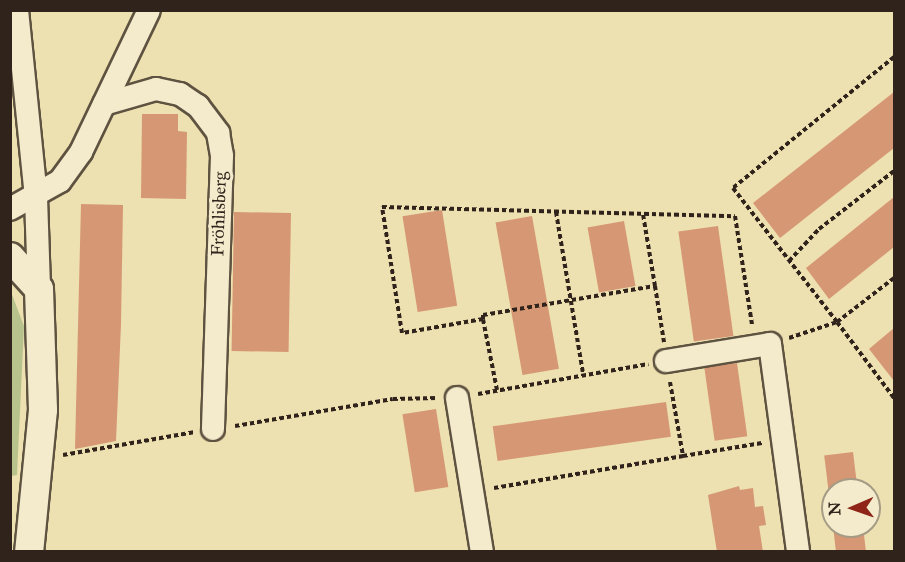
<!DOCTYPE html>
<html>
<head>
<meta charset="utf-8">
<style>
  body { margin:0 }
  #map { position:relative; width:905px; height:562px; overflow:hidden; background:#ede0b1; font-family:"IM FELL Great Primer",serif }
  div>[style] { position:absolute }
  .green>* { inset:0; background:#b8c28c }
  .building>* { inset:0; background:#d69774; transform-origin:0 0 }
  .path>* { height:4px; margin-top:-2px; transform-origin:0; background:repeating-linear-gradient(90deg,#2f231b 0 4.5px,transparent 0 7.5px) }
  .roads { filter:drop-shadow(2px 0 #5e5240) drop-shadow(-2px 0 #5e5240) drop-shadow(0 2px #5e5240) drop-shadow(0 -2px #5e5240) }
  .minor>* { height:22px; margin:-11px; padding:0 11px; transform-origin:11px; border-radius:11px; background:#f3ebcc }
  .tertiary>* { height:28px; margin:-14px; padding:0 14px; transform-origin:14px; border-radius:14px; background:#f3ebcc }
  span { translate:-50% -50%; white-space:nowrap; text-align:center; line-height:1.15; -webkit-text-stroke:6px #f3ebcc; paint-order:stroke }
  .street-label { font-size:18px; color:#2f231b }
  .frame { position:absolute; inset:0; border:12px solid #2f231b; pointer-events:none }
  .north { position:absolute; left:821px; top:478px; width:60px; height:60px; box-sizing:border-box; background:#f3ebcc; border:2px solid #a59b85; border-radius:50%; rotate:268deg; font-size:16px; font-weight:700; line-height:24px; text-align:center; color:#2f231b }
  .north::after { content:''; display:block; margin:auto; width:21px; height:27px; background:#8f2418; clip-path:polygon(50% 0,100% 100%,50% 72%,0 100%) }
</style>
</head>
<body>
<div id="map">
  <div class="green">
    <div style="clip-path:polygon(11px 292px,24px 326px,17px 475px,11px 476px)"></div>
  </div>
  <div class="building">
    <div style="clip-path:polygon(894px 92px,894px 148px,780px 238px,753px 203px)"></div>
    <div style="clip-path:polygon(142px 114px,178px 114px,178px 131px,187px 132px,186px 199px,141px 198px)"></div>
    <div style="clip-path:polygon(894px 197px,894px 247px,829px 299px,806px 268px)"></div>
    <div style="clip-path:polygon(81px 204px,123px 205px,121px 324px,116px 441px,75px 449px)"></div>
    <div style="left:442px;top:210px;width:97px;height:40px;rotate:81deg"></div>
    <div style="left:234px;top:212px;width:57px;height:139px;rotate:1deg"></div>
    <div style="left:532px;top:216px;width:155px;height:37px;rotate:80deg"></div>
    <div style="left:624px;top:221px;width:66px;height:37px;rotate:80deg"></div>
    <div style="left:718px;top:226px;width:111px;height:40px;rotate:82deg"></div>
    <div style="clip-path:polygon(894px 328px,894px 381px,869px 349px)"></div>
    <div style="left:737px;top:363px;width:74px;height:33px;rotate:82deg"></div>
    <div style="left:666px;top:402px;width:35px;height:175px;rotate:82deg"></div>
    <div style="left:436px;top:409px;width:79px;height:34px;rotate:81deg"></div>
    <div style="left:853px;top:452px;width:38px;height:29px;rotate:83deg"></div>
    <div style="clip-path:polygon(739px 486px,740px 490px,753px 488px,755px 507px,763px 506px,766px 525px,759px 526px,763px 552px,717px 552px,708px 495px)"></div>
    <div style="clip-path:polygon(833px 526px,863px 526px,866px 552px,836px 552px)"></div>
  </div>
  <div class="path">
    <div style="left:894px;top:57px;width:208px;rotate:140.9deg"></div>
    <div style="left:733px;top:188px;width:170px;rotate:52.2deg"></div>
    <div style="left:837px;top:322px;width:72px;rotate:-37.7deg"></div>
    <div style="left:556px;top:212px;width:164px;rotate:80.5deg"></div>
    <div style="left:789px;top:261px;width:44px;rotate:-46.8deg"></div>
    <div style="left:819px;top:229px;width:95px;rotate:-37.7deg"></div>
    <div style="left:655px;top:286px;width:57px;rotate:80.9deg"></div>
    <div style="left:483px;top:319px;width:4px;rotate:-90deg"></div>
    <div style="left:483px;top:315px;width:174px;rotate:-9.6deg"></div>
    <div style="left:655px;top:286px;width:73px;rotate:-99.5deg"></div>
    <div style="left:789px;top:338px;width:51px;rotate:-18.4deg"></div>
    <div style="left:837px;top:322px;width:95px;rotate:53.1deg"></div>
    <div style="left:670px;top:382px;width:75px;rotate:80deg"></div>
    <div style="left:683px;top:456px;width:80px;rotate:-9.3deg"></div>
    <div style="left:497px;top:390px;width:72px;rotate:-101.2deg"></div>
    <div style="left:483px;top:319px;width:82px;rotate:170.2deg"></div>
    <div style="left:402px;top:333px;width:128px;rotate:-99deg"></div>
    <div style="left:382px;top:207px;width:353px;rotate:1.5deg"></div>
    <div style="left:735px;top:216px;width:110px;rotate:81.1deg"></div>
    <div style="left:478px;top:394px;width:173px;rotate:-10deg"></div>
    <div style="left:235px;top:426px;width:160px;rotate:-9.7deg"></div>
    <div style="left:393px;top:399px;width:45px;rotate:-1.3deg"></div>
    <div style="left:63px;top:455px;width:134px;rotate:-9.9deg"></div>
    <div style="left:494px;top:488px;width:192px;rotate:-9.6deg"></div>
  </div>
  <div class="roads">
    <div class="minor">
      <div style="left:17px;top:10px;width:188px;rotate:84.2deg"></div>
      <div style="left:36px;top:197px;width:92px;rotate:88.1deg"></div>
      <div style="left:104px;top:104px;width:54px;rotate:-16.1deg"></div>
      <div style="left:156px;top:89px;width:25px;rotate:12deg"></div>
      <div style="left:180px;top:94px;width:22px;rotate:34deg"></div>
      <div style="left:198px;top:106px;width:34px;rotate:53deg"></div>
      <div style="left:218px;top:133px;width:23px;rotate:80deg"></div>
      <div style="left:222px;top:156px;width:273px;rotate:91.9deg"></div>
      <div style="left:10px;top:209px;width:57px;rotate:-29.2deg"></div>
      <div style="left:60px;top:181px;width:36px;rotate:-54deg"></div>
      <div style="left:81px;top:152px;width:157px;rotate:-64.4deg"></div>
      <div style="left:666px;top:361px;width:105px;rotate:-9.3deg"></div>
      <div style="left:770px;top:344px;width:210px;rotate:82.3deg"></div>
      <div style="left:457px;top:398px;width:156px;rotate:80.8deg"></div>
    </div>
    <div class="tertiary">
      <div style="left:10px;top:257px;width:43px;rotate:47.8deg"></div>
      <div style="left:39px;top:289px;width:121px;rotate:88.1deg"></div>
      <div style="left:43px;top:410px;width:143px;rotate:95.6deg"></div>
    </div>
  </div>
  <div class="street-label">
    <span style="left:219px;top:214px;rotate:-88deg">Fröhlisberg</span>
  </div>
  <div class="frame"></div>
  <div class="north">N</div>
</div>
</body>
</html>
